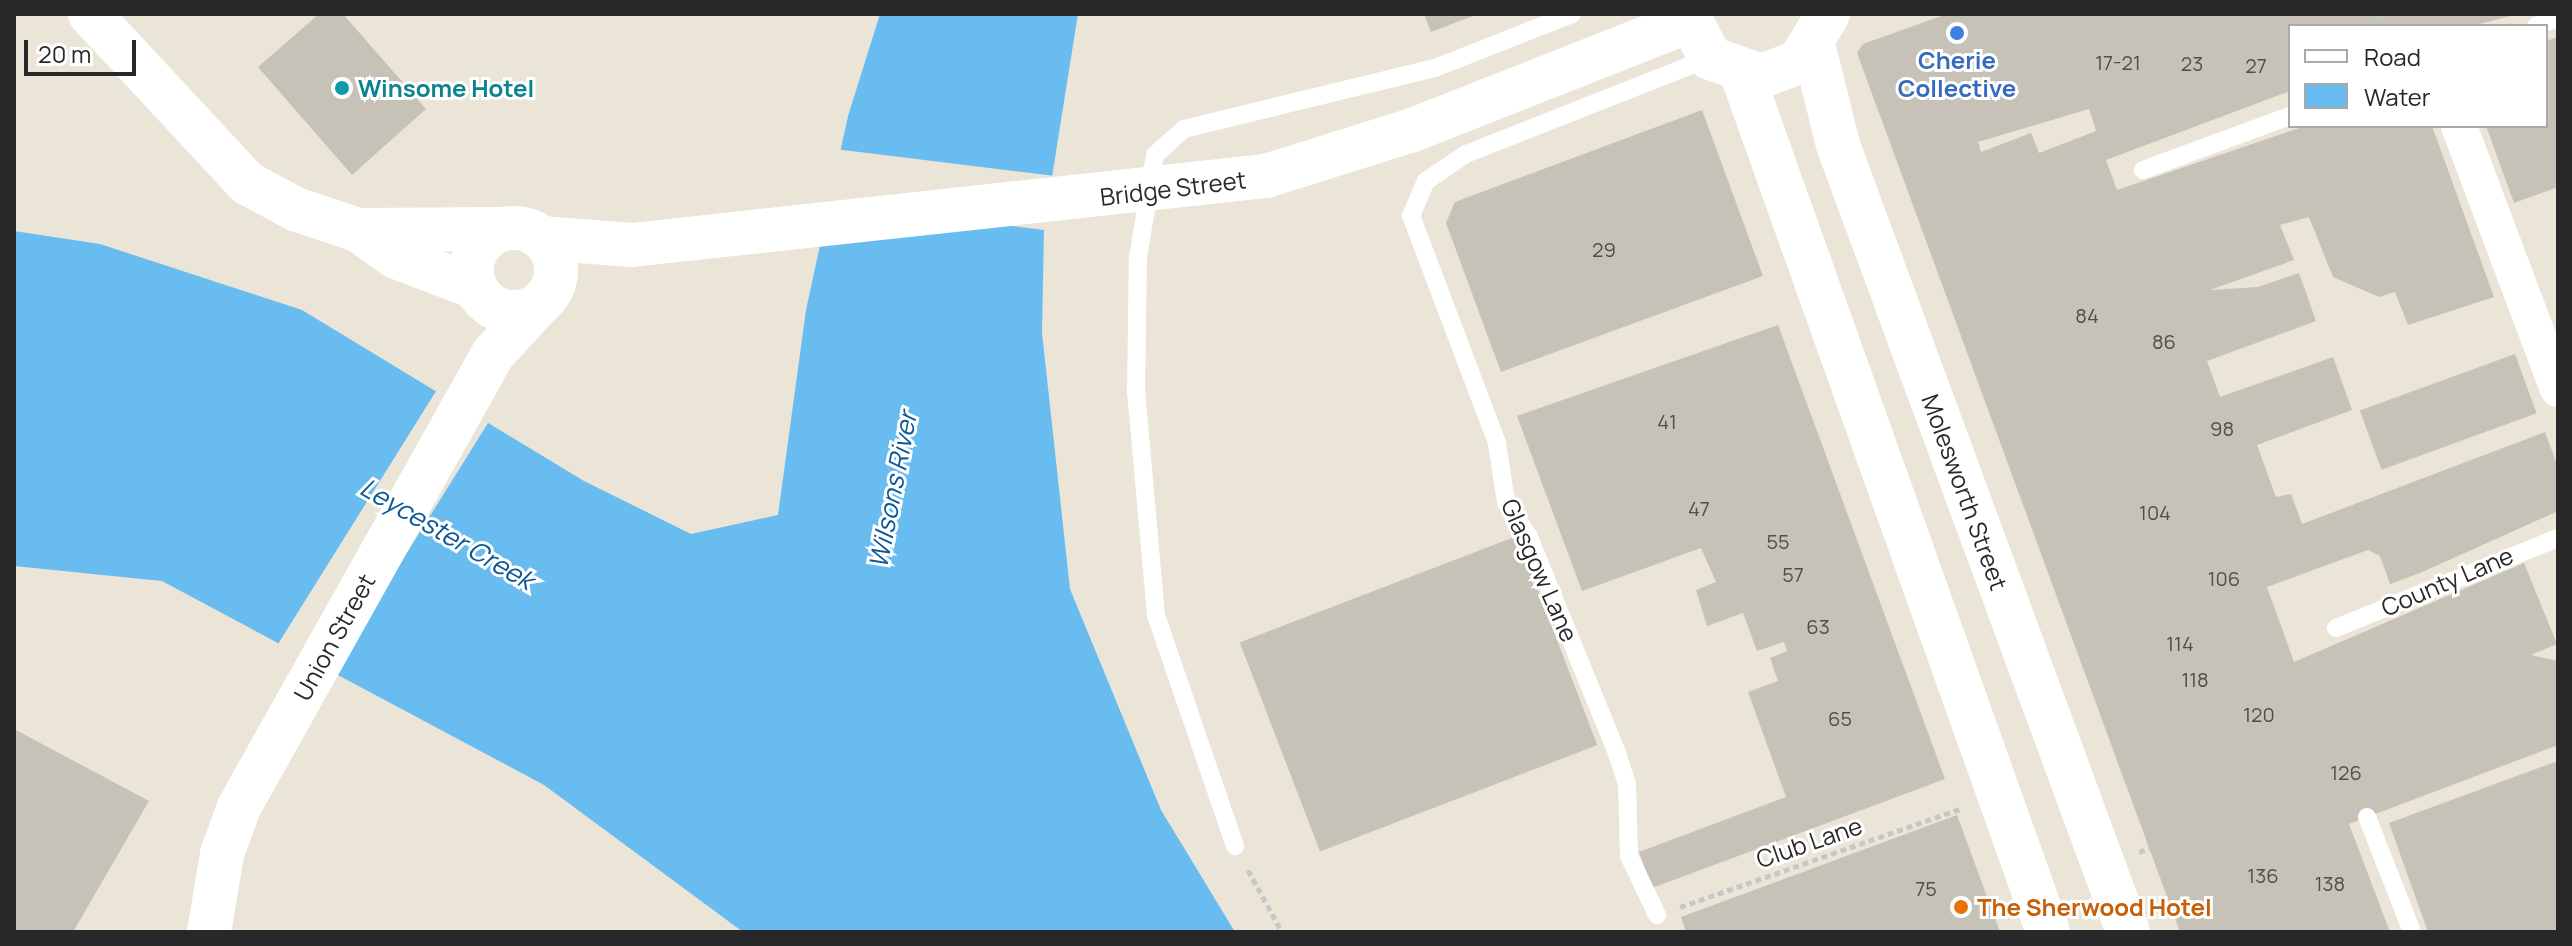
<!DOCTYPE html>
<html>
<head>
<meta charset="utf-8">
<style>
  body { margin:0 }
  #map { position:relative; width:2572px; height:946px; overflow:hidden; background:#ebe5d8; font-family:Manrope,sans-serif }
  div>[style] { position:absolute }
  .water>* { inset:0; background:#68bcf0 }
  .pier>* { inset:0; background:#ebe5d8; transform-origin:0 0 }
  .building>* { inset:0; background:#c6c2b8; transform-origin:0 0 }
  .path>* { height:5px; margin-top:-2.5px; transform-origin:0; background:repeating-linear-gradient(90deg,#c7c7c7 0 6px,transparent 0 10px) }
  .service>* { height:18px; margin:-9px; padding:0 9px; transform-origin:9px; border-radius:9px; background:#fff }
  .minor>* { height:36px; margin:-18px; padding:0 18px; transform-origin:18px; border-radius:18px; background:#fff }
  .tertiary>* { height:44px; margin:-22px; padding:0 22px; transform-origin:22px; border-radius:22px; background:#fff }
  .secondary>* { height:44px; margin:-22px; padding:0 22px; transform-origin:22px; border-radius:22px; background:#fff }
  .secondary>.ring { margin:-22px; padding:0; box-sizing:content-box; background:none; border:44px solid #fff; border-radius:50% }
  .dots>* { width:22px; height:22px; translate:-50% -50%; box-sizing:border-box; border:4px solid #fff; border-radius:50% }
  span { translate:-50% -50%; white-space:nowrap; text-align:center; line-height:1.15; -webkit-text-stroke:6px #fff; paint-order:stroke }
  .number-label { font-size:20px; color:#504e4c }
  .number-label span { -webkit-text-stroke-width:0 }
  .shop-label { font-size:24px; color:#366cbe; font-weight:700 }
  .culture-label { font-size:24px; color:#0d838f; font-weight:700 }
  .left { translate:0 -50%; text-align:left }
  .street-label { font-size:24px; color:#282828 }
  .food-label { font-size:24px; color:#c56008; font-weight:700 }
  .water-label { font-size:26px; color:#0b5798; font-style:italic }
  .frame { position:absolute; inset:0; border:16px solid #282828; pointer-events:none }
  .legend { position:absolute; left:2288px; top:24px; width:260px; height:104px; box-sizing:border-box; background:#fff; border:2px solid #a9a9a9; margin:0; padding:10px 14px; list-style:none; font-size:24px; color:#282828 }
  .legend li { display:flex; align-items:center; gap:16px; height:40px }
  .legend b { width:40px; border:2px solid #a9a9a9 }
  .scale { position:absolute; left:24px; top:40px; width:112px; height:36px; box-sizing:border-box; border:4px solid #282828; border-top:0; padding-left:10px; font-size:24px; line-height:28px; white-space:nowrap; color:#282828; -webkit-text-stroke:6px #fff; paint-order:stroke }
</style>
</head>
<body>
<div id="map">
  <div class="water">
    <div style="clip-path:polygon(880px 14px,1078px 14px,1044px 227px,1042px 333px,1070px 589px,1161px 810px,1235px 932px,743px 932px,544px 785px,162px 581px,14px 566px,14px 231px,100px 244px,302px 310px,584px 481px,691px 534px,778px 515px,806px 310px,848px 116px)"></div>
  </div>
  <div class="pier">
    <div style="left:1055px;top:176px;width:55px;height:230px;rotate:97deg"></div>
    <div style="left:438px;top:388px;width:61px;height:305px;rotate:32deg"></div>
  </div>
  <div class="building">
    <div style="clip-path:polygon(319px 14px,343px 14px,426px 109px,352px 175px,258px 67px)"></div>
    <div style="clip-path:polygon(1424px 14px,1478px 14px,1431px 32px)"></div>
    <div style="clip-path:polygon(evenodd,1947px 14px,2518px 14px,2471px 26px,2290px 26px,2290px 91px,2106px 160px,2117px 190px,2305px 126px,2432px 126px,2494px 297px,2408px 325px,2395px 292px,2379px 297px,2333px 277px,2309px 217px,2280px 225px,2294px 260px,2210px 290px,2258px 287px,2299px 273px,2316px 321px,2207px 361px,2220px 397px,2333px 357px,2352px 410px,2257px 445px,2276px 497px,2291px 494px,2302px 524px,2545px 432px,2558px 467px,2556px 512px,2420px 573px,2390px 584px,2380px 556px,2368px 550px,2267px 587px,2294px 662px,2524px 563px,2557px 644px,2531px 655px,2558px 661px,2558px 745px,2349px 824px,2390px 932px,2180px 932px,1857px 53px,1863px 44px,1947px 14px,2089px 109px,2096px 131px,2039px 153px,2031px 133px,1981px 152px,1978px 142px,2089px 109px)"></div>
    <div style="clip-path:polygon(2558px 37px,2558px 187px,2514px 203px,2486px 126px,2546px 126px,2546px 41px)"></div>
    <div style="clip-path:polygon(1702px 110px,1763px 276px,1501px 372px,1446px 223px,1455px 202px)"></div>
    <div style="clip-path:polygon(1778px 325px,1945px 779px,1652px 888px,1639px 852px,1786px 797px,1748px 692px,1778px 681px,1770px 658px,1787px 651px,1784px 642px,1757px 651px,1743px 613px,1707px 626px,1696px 590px,1716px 582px,1701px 548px,1582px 591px,1517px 416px)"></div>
    <div style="left:2515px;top:354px;width:63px;height:165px;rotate:70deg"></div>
    <div style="left:1517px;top:536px;width:224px;height:297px;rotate:69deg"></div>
    <div style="clip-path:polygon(14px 729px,149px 801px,73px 932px,14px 932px)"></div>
    <div style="clip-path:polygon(2558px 761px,2558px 932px,2428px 932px,2389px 823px)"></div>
    <div style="clip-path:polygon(1957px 815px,2000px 932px,1686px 932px,1681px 917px)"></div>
  </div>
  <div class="path">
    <div style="left:2378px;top:14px;width:13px;rotate:72deg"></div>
    <div style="left:2139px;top:852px;width:12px;rotate:-20deg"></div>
    <div style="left:1248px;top:870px;width:71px;rotate:61.3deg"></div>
    <div style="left:1680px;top:907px;width:299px;rotate:-19.3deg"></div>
  </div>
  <div class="service">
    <div style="left:2536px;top:26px;width:23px;rotate:-20deg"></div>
    <div style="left:2143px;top:170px;width:157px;rotate:-20.2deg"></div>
    <div style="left:2336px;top:628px;width:240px;rotate:-22.1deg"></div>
    <div style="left:2367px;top:817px;width:123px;rotate:68.6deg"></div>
    <div style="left:1235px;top:846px;width:244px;rotate:-108.9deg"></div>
    <div style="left:1156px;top:615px;width:224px;rotate:-95.1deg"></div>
    <div style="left:1136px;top:392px;width:135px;rotate:-89.2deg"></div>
    <div style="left:1138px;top:257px;width:103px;rotate:-80.5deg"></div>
    <div style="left:1155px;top:155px;width:39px;rotate:-42deg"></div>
    <div style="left:1184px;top:129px;width:258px;rotate:-13.7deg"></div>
    <div style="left:1435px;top:68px;width:147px;rotate:-21.5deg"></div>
    <div style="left:1657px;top:915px;width:65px;rotate:-115.4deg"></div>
    <div style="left:1629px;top:856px;width:72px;rotate:-91.6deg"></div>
    <div style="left:1627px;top:784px;width:33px;rotate:-108deg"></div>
    <div style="left:1617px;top:753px;width:233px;rotate:-112.2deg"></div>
    <div style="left:1529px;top:537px;width:42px;rotate:-123.3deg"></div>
    <div style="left:1506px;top:502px;width:60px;rotate:-98.7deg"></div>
    <div style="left:1497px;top:443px;width:243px;rotate:-110.7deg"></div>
    <div style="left:1411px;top:216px;width:38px;rotate:-67deg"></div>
    <div style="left:1426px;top:181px;width:48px;rotate:-34deg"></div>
    <div style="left:1466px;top:154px;width:262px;rotate:-21.5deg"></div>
  </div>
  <div class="minor">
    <div style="left:2459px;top:126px;width:281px;rotate:69.4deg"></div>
  </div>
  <div class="tertiary">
    <div style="left:1814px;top:48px;width:100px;rotate:76.1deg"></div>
    <div style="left:1838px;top:145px;width:839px;rotate:69.77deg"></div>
    <div style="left:1742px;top:74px;width:911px;rotate:70.37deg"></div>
  </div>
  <div class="secondary">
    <div style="left:90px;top:14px;width:231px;rotate:47.1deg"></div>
    <div style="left:247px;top:183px;width:55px;rotate:28.4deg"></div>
    <div style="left:295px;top:209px;width:66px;rotate:18.4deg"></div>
    <div style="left:358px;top:230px;width:47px;rotate:35.4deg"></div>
    <div style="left:396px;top:257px;width:85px;rotate:20.8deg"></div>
    <div style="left:1688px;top:14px;width:49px;rotate:63.4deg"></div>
    <div style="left:1710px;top:58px;width:55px;rotate:19.1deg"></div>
    <div style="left:1762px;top:76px;width:40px;rotate:-21deg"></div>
    <div style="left:1799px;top:62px;width:56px;rotate:-58.9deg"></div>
    <div class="ring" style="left:472px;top:228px;width:40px;height:40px"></div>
    <div style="left:358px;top:230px;width:145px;rotate:-0.4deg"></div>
    <div style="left:541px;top:238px;width:91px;rotate:4.4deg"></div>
    <div style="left:632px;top:245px;width:638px;rotate:-6.21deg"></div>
    <div style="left:1266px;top:176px;width:151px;rotate:-17.4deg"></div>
    <div style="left:1410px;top:131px;width:300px;rotate:-21.5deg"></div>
    <div style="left:209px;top:932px;width:79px;rotate:-80.5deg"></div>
    <div style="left:222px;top:854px;width:50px;rotate:-70.1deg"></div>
    <div style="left:239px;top:807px;width:519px;rotate:-60.72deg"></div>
    <div style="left:493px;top:354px;width:67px;rotate:-47.4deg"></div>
  </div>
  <div class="dots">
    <div style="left:1957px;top:33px;background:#3f7fe0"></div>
    <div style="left:342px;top:88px;background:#0f9aa8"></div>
    <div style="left:1961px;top:907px;background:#e8710a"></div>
  </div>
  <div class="number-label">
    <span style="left:2118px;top:62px">17-21</span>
    <span style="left:2192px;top:63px">23</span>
    <span style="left:2256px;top:65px">27</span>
    <span style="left:1604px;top:249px">29</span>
    <span style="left:2087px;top:315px">84</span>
    <span style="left:2164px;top:341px">86</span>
    <span style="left:1667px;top:421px">41</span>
    <span style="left:2222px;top:428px">98</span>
    <span style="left:1699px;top:508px">47</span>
    <span style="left:2155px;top:512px">104</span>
    <span style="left:1778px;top:541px">55</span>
    <span style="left:1793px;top:574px">57</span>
    <span style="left:2224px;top:578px">106</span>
    <span style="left:1818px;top:626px">63</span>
    <span style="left:2180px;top:643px">114</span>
    <span style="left:2195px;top:679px">118</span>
    <span style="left:2259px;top:714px">120</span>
    <span style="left:1840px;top:718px">65</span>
    <span style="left:2346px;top:772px">126</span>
    <span style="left:2263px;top:875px">136</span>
    <span style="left:2330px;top:883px">138</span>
    <span style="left:1926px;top:888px">75</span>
  </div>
  <div class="shop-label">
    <span style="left:1957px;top:74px">Cherie<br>Collective</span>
  </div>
  <div class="culture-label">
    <span class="left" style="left:358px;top:88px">Winsome Hotel</span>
  </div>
  <div class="street-label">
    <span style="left:1173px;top:188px;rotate:-7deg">Bridge Street</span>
    <span style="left:1965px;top:492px;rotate:70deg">Molesworth Street</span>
    <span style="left:1540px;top:570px;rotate:66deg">Glasgow Lane</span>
    <span style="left:2447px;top:581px;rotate:-23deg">County Lane</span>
    <span style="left:334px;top:637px;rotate:-61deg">Union Street</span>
    <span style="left:1809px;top:842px;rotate:-19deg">Club Lane</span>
  </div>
  <div class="food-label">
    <span class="left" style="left:1977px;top:907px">The Sherwood Hotel</span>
  </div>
  <div class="water-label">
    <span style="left:893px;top:490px;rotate:-79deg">Wilsons River</span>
    <span style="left:447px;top:534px;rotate:30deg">Leycester Creek</span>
  </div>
  <div class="frame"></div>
  <ul class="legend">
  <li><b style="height:10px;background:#fff"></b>Road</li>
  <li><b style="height:22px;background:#68bcf0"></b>Water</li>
  </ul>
  <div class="scale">20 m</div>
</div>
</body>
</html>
